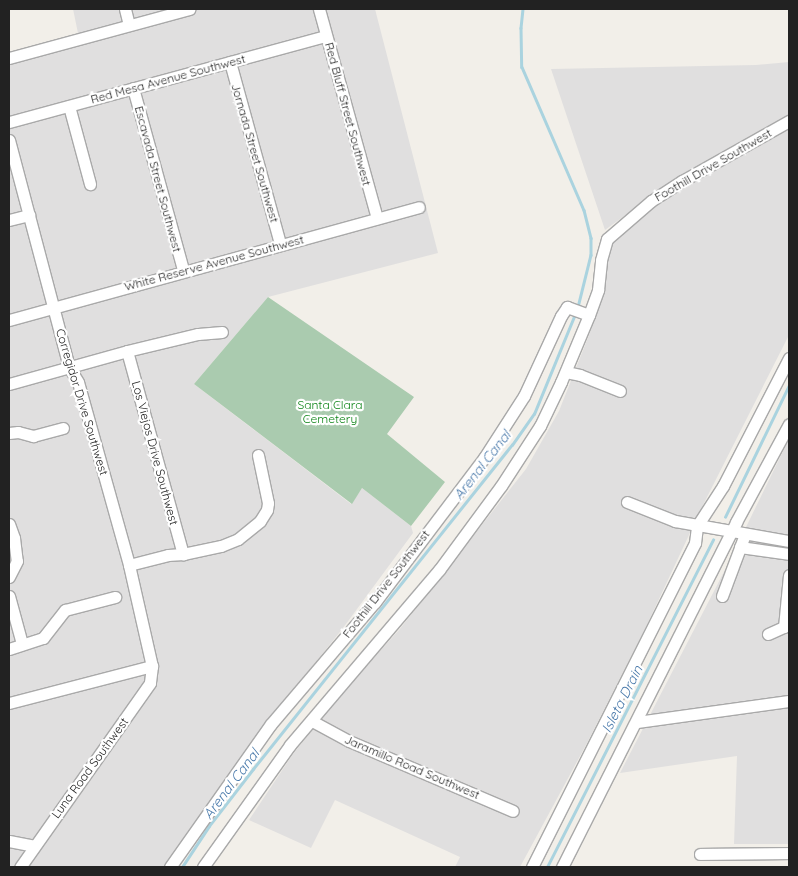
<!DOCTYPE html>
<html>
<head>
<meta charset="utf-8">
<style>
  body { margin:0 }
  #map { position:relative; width:798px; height:876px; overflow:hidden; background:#f2efe9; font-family:Quicksand,sans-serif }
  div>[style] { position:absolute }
  .residential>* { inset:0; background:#e0dfdf }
  .cemetery>* { inset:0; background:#aacbaf }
  .stream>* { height:2.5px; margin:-1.25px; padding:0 1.25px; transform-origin:1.25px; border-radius:1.25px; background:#aad3df }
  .roads { filter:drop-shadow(1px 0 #a9a9a9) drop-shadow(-1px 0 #a9a9a9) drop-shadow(0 1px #a9a9a9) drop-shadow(0 -1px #a9a9a9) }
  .minor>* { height:11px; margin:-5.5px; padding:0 5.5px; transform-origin:5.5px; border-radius:5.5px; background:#fff }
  span { translate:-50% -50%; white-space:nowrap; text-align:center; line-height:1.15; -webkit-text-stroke:4.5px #fff; paint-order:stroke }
  .street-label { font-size:12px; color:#222 }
  .park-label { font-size:12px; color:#0c8416 }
  .water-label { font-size:14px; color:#4a7aab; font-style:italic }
  .frame { position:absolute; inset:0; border:10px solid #222; pointer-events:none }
</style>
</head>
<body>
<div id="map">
  <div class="residential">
    <div style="clip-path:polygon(73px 9px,375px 9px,438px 253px,268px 297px,194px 384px,351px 504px,362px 488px,411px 526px,413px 533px,343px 628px,251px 743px,164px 867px,9px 867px,9px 64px,80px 43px)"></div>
    <div style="clip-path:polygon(789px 62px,789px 117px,679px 176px,605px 230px,551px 69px,756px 65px)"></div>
    <div style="clip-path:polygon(789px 128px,789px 335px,703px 505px,645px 629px,586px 745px,520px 867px,455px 867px,460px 857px,335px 800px,311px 848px,249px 820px,293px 754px,343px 692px,399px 630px,526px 469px,559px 411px,589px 335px,603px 295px,606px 265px,613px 241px,653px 206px,687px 183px)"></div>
    <div style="clip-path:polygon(789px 439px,789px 844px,734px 844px,737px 756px,620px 773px,728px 564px)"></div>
  </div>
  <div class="cemetery">
    <div style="clip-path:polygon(268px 297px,414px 397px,387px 434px,445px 482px,411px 526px,362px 488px,352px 504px,194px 384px)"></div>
  </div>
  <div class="stream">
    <div style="left:523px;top:9px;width:19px;rotate:96deg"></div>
    <div style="left:521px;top:28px;width:39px;rotate:89deg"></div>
    <div style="left:522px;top:67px;width:156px;rotate:66.6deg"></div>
    <div style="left:584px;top:210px;width:29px;rotate:76deg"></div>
    <div style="left:591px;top:238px;width:17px;rotate:90deg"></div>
    <div style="left:591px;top:255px;width:54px;rotate:104deg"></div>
    <div style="left:725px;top:517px;width:147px;rotate:-64.1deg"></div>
    <div style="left:182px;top:867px;width:49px;rotate:-56.6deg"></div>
    <div style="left:209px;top:826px;width:72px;rotate:-52.3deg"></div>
    <div style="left:253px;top:769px;width:415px;rotate:-51.4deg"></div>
    <div style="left:512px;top:445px;width:38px;rotate:-55deg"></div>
    <div style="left:534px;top:414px;width:108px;rotate:-67.7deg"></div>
    <div style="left:547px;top:867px;width:367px;rotate:-63.1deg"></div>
  </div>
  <div class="roads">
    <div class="minor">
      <div style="left:125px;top:9px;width:16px;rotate:76deg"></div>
      <div style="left:319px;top:9px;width:217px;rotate:74.5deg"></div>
      <div style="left:9px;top:58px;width:187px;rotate:-15.2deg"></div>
      <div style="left:230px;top:62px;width:189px;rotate:74.6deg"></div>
      <div style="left:133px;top:88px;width:189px;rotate:74.6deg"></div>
      <div style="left:69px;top:106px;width:81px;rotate:74.9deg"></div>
      <div style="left:9px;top:122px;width:328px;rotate:-15.2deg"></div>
      <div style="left:9px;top:140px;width:235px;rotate:75.2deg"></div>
      <div style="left:69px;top:367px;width:17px;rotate:59deg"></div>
      <div style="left:78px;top:382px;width:190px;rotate:74.4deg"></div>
      <div style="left:129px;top:565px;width:104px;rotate:77.2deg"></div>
      <div style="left:152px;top:666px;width:17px;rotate:97deg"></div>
      <div style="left:150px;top:683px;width:225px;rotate:125.2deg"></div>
      <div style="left:9px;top:220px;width:21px;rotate:-14deg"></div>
      <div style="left:9px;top:320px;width:425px;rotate:-15.4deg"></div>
      <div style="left:127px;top:351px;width:211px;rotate:74.6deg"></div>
      <div style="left:566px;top:372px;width:14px;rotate:12deg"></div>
      <div style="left:580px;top:375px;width:43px;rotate:21.8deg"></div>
      <div style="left:9px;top:384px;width:123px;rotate:-15.6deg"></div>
      <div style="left:127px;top:351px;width:73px;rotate:-13.5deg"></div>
      <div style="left:198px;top:334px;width:24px;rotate:-5deg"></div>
      <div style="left:9px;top:433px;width:9px;rotate:-6deg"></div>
      <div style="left:18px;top:432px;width:16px;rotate:15deg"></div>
      <div style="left:33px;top:436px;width:31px;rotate:-15deg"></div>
      <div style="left:627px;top:502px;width:52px;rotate:21.6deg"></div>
      <div style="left:675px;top:521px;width:116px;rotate:10deg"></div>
      <div style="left:9px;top:524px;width:15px;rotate:70deg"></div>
      <div style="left:14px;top:538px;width:23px;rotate:83deg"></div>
      <div style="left:17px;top:561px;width:18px;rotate:117deg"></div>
      <div style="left:740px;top:547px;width:49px;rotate:8.1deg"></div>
      <div style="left:129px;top:565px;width:40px;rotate:-14.4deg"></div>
      <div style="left:168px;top:555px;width:15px;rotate:-4deg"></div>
      <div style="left:183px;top:554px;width:39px;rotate:-12deg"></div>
      <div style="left:221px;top:546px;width:18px;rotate:-22deg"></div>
      <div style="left:238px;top:539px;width:28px;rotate:-39deg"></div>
      <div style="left:260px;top:521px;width:13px;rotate:-58deg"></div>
      <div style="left:267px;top:510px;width:7px;rotate:-82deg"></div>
      <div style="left:268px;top:503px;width:49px;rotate:-101.8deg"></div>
      <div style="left:9px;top:596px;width:50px;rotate:74.8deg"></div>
      <div style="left:722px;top:596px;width:66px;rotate:-69.6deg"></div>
      <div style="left:768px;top:634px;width:17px;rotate:-24deg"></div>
      <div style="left:784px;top:627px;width:52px;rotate:-84.5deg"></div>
      <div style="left:9px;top:649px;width:36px;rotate:-18deg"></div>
      <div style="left:43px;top:638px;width:36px;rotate:-52deg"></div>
      <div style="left:65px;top:610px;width:52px;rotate:-14.6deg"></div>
      <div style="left:9px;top:703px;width:148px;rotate:-14.5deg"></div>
      <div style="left:312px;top:721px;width:42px;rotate:28.4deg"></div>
      <div style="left:349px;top:741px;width:178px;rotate:23.1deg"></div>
      <div style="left:637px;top:722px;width:153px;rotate:-7.9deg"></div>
      <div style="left:9px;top:841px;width:25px;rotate:11deg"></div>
      <div style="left:700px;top:854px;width:89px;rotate:-0.6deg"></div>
      <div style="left:170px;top:867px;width:175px;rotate:-54.8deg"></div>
      <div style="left:271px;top:724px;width:160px;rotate:-49.6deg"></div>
      <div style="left:375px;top:602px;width:181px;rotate:-52.9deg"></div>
      <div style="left:484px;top:458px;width:74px;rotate:-57.2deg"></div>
      <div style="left:524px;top:396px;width:88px;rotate:-65.2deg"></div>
      <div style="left:561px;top:316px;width:11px;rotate:-56deg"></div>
      <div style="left:567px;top:307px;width:23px;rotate:20deg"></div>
      <div style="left:203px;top:867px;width:150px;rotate:-54.5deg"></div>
      <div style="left:290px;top:745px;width:230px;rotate:-49.6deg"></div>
      <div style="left:439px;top:570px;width:104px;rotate:-53.6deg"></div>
      <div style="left:501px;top:486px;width:72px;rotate:-57deg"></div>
      <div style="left:540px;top:426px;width:49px;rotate:-64.5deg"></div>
      <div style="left:561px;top:382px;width:73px;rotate:-67.3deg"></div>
      <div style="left:589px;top:315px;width:27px;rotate:-70deg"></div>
      <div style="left:598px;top:290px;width:30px;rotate:-84deg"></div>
      <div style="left:601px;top:260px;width:22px;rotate:-74deg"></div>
      <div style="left:607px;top:239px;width:58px;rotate:-40.8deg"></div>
      <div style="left:651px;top:201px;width:37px;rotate:-33deg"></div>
      <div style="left:682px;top:181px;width:123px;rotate:-29.3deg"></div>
      <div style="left:532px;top:867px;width:363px;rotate:-63.3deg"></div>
      <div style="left:695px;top:543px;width:17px;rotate:-83deg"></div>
      <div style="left:697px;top:526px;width:48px;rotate:-57deg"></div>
      <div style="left:723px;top:486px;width:144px;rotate:-62.7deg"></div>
      <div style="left:562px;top:867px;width:386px;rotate:-63.2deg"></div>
      <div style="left:736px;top:522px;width:111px;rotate:-61.6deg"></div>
    </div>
  </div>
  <div class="street-label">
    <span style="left:168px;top:79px;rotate:-15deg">Red Mesa Avenue Southwest</span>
    <span style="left:348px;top:114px;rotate:75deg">Red Bluff Street Southwest</span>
    <span style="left:255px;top:153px;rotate:74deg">Jornada Street Southwest</span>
    <span style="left:713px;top:165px;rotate:-30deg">Foothill Drive Southwest</span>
    <span style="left:158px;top:179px;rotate:75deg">Escavada Street Southwest</span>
    <span style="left:214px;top:263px;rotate:-15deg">White Reserve Avenue Southwest</span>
    <span style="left:82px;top:402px;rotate:73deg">Corregidor Drive Southwest</span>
    <span style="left:155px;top:453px;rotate:75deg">Los Viejos Drive Southwest</span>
    <span style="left:386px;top:584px;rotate:-52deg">Foothill Drive Southwest</span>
    <span style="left:412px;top:767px;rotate:23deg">Jaramillo Road Southwest</span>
    <span style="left:90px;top:768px;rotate:-54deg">Luna Road Southwest</span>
  </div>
  <div class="park-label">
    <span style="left:330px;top:412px">Santa Clara<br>Cemetery</span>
  </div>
  <div class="water-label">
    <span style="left:482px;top:465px;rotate:-52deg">Arenal Canal</span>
    <span style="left:622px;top:699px;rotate:-63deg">Isleta Drain</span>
    <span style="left:231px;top:784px;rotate:-53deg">Arenal Canal</span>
  </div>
  <div class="frame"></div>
</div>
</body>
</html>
